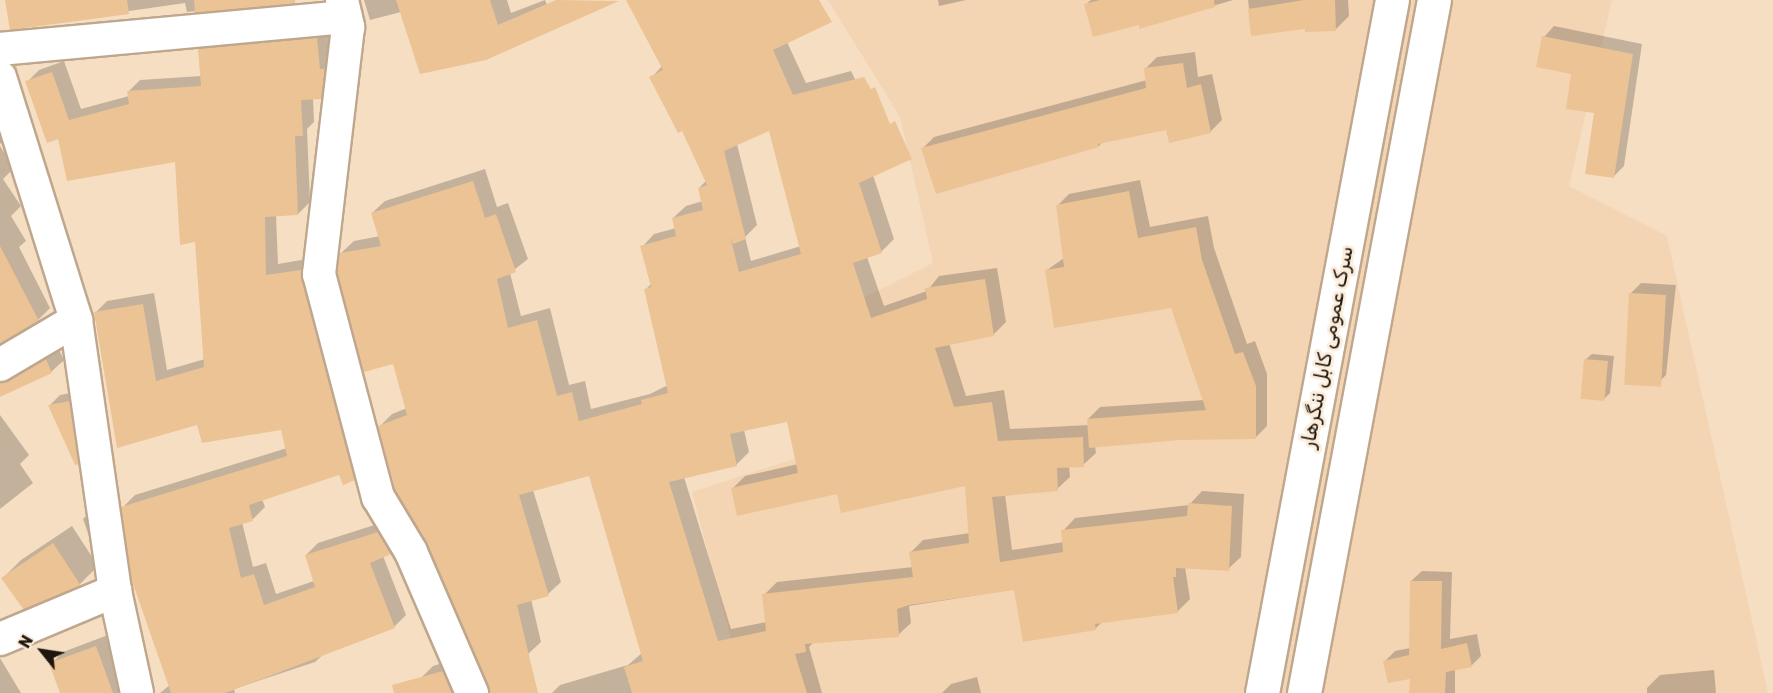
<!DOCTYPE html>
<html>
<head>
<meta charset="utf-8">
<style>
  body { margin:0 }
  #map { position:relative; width:1773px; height:693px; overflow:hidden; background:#f6dec3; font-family:Rubik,Vazirmatn,sans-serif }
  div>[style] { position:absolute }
  .built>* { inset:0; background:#f3d5b4 }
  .shadow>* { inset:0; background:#0003 }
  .building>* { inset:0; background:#ecc394; transform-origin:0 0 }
  .roads { filter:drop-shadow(2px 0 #bfa78e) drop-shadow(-2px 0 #bfa78e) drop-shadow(0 2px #bfa78e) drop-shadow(0 -2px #bfa78e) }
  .street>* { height:32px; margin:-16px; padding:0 16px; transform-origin:16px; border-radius:16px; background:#fff }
  .highway>* { height:33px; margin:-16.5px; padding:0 16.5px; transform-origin:16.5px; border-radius:16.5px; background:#fff }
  span { translate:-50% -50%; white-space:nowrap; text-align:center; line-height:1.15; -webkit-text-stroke:6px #fceddd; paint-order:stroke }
  .street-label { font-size:20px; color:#1f170d }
  .north { position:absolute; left:12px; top:621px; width:60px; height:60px; -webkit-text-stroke:4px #fceddd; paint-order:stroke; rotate:300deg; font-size:16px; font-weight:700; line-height:24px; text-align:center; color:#1f170d }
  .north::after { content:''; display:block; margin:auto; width:21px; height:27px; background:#1f170d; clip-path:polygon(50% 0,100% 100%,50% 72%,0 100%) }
</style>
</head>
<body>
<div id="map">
  <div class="built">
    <div style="clip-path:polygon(828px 0,1612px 0,1569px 186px,1667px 236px,1768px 693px,745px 693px,692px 492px,852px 440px,829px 315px,933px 263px,900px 117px)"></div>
  </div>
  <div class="shadow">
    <div style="clip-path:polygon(7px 0,297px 0,187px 12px,185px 3px,11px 28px)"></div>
    <div style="clip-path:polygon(364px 0,507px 0,511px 13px,545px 0,554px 22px,541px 35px,401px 12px,370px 20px)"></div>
    <div style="clip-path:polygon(evenodd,627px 0,816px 0,787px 42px,806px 83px,851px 71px,893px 159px,873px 175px,894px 239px,881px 252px,867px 257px,884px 306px,927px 291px,939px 276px,997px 268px,1006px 322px,994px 334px,949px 343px,966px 396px,1004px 390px,1010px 429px,1089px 425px,1088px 419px,1100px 407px,1204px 400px,1172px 306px,1047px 270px,1064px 258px,1057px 206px,1069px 194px,1140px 180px,1150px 227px,1208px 216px,1214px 248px,1247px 344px,1255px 341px,1267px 374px,1267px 426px,1255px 438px,1180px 438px,1095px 446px,1096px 453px,1083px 465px,1069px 466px,1070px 477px,1057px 489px,1005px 494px,1012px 550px,1064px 542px,1063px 531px,1075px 518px,1189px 505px,1202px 491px,1244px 494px,1241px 557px,1228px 569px,1185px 567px,1190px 599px,1177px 612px,1102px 622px,1095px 629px,1016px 589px,909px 606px,911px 623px,898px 635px,814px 642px,809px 647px,822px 693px,552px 693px,560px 685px,628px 665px,642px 653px,590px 474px,533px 490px,561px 582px,548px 594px,531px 599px,541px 642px,528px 654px,380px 426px,392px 414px,407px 408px,394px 362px,341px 253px,354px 241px,380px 236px,372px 213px,385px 201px,485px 169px,497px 207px,508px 203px,528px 259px,510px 273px,521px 316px,550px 308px,569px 385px,585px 381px,591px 409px,650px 394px,668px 385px,646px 289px,651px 284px,642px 247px,654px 234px,676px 228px,673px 218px,686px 206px,703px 201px,699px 188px,706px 181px,683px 129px,651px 78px,663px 65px,627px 0,770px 129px,801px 246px,751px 261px,745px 237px,757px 225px,737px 144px,770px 129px,627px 0,788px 420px,798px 464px,745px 476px,733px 488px,838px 492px,966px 484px,970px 533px,923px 540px,911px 552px,913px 567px,777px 582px,764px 595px,767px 622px,731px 629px,684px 477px,736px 465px,749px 452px,744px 430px,788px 420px)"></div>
    <div style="clip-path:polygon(938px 0,966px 0,939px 6px)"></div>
    <div style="clip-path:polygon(1091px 0,1233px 0,1141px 27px,1140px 23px,1086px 4px)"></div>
    <div style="clip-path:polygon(1248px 0,1348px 0,1349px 16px,1335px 30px,1307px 28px,1252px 34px)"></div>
    <div style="clip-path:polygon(1554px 26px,1642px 44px,1624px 166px,1614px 176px,1596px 112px,1573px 73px,1544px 37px)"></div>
    <div style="clip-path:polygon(329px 27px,333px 86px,321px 98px,313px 98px,314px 122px,307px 129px,310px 202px,298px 214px,276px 215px,278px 264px,313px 258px,366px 467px,354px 479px,340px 474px,262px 499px,265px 507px,253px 519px,242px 522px,253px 567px,266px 563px,276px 594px,314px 581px,306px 555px,318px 543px,390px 520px,402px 541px,383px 556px,406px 615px,394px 627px,327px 651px,315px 662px,234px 689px,235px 693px,160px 693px,170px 685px,123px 507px,135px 495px,287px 448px,282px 428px,198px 424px,118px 446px,95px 313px,107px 301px,154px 293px,167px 370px,205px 359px,196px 240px,176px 160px,59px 137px,27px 82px,39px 70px,64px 61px,81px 109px,129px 96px,128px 92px,140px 80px,201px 76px,200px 49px,212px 37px)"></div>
    <div style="clip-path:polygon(1195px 52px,1198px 77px,1212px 74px,1222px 120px,1210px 132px,1167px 128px,1103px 141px,1099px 146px,923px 148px,934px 137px,1147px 80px,1145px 69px,1157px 57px)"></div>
    <div style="clip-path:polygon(0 129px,7px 137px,0 144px)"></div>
    <div style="clip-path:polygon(0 146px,14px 168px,3px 179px,21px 206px,11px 216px,26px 241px,19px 247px,50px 308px,38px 320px,0 342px)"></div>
    <div style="clip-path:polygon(1641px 283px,1676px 285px,1666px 375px,1655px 386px,1631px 293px)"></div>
    <div style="clip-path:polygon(58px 348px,64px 360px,51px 372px,0 395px,0 364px)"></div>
    <div style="clip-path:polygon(1592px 354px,1614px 356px,1610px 393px,1604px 399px,1585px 360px)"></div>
    <div style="clip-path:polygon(80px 391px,89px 452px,78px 463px,50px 405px,60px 395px)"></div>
    <div style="clip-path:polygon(0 415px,29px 455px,20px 464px,33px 483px,0 509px)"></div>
    <div style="clip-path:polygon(101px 501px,107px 522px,90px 539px,83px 519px)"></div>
    <div style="clip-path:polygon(72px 526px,98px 566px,80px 584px,24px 608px,3px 578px,21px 560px)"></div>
    <div style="clip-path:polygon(1422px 571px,1452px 572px,1450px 639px,1477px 634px,1481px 656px,1471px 666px,1455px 669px,1455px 693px,1411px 693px,1411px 677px,1385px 661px,1395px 651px,1410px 648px,1411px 581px)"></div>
    <div style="clip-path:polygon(108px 635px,129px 693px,61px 693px,51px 664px,63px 652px)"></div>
    <div style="clip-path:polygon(0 658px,21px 693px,0 693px)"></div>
    <div style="clip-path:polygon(456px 659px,472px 693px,425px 693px,421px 678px,433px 666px)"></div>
    <div style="clip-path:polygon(1714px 670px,1716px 693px,1647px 693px,1647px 688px,1660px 675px)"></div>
    <div style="clip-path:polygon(977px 677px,981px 693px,942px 693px,951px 684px)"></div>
  </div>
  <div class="building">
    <div style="clip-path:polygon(5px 0,127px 0,129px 14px,10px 30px)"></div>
    <div style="clip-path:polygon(194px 0,295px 0,295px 4px,195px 13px)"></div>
    <div style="clip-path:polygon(396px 0,490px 0,498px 25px,556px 0,619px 1px,486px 60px,420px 74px)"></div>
    <div style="clip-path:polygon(evenodd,626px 0,819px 0,832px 22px,773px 50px,793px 95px,864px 77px,871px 89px,875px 87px,890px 124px,895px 121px,912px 159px,859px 183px,882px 253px,853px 263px,871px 318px,927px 299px,925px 288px,985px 279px,994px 336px,935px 348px,954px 407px,992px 402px,998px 441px,1083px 437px,1084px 467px,1057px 468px,1058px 491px,992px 497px,1000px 562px,1063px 552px,1061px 530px,1187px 516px,1188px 503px,1232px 506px,1229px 571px,1176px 568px,1176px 577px,1173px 577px,1178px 613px,1095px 624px,1096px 630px,1023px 642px,1014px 590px,909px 605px,897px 609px,899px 637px,805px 644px,806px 652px,795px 654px,807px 693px,632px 693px,624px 667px,643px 661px,589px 476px,519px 495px,549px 596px,517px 605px,538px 693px,490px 693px,427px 545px,395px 490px,378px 426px,407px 415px,393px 364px,364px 372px,337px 273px,340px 253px,381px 246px,371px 213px,473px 181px,485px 218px,496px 214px,516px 272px,497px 279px,508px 328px,537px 320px,557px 396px,572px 392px,579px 421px,642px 404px,641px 400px,668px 393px,644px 289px,651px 287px,640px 246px,676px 236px,672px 218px,703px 210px,698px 188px,707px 185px,682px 131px,678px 133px,649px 77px,663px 70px,626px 0,769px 131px,801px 254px,739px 272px,730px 236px,733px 244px,746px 239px,724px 151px,769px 131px,626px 0,787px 422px,798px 473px,731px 488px,737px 516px,837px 494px,841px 513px,965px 486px,969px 543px,909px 552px,913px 577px,762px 594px,766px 631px,718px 641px,669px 482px,737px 466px,730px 434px,787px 422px)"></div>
    <div style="clip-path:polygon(1100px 0,1214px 0,1215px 7px,1139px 29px,1139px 25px,1093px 37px,1084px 4px)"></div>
    <div style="clip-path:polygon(1304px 0,1335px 0,1336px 31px,1305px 32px,1305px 29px,1251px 36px,1248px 9px)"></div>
    <div style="clip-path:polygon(1542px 36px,1633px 54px,1614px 178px,1585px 174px,1594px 113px,1566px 109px,1571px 74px,1536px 67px)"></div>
    <div style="clip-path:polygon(317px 38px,320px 69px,325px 69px,321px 99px,301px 100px,303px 136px,295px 136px,298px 215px,265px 217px,266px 275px,301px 270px,355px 480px,343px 485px,339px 475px,249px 505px,253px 521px,229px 528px,241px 578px,254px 574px,264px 605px,315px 587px,305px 555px,378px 532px,391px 554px,370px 563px,395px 628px,225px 693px,171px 693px,131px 578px,121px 507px,287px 456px,281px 430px,202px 443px,197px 425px,117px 448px,94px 312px,143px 304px,156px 381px,204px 367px,195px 242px,180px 245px,175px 162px,67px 181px,58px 139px,47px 143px,25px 81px,52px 72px,69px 120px,129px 104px,127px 91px,201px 86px,198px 49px)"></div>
    <div style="clip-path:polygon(1183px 63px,1187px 88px,1201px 84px,1211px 133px,1169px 143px,1166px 130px,1098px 144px,1099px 147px,936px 194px,921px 148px,1146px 88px,1144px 68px)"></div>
    <div style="clip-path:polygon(1129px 191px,1138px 238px,1196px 227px,1202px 260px,1235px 354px,1243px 352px,1256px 386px,1256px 439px,1180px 440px,1089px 448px,1087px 419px,1206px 410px,1171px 308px,1054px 328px,1045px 270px,1064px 267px,1056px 205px)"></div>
    <div style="clip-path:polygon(0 246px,39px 321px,0 344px)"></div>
    <div style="left:1629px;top:293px;width:37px;height:92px;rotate:3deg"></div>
    <div style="clip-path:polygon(46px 359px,52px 373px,0 397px,0 383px)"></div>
    <div style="left:1584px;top:359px;width:24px;height:40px;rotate:5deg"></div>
    <div style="clip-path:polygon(70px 401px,79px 464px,75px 465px,48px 405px)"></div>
    <div style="clip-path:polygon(53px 543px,81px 586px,24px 610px,1px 578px)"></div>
    <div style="clip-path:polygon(1410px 581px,1442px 581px,1441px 649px,1467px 643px,1472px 667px,1446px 672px,1445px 693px,1409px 693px,1410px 679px,1388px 683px,1383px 661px,1409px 655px)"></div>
    <div style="clip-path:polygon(96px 646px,113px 693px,60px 693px,49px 663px)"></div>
    <div style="clip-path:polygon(443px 671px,452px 693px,394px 693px,392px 685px)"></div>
  </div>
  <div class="roads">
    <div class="street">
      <div style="left:342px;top:0;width:28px;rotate:77deg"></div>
      <div style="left:348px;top:27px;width:249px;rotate:96.7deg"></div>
      <div style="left:319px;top:274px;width:231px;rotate:75.2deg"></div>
      <div style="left:378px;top:497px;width:64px;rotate:59deg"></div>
      <div style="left:411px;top:552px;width:154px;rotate:66.6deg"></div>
      <div style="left:0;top:49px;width:347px;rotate:-5.3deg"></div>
      <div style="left:0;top:77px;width:255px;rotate:72.6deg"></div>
      <div style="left:76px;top:320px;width:274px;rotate:81.8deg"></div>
      <div style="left:115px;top:591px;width:104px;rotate:77.8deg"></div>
      <div style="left:0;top:365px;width:88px;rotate:-30.6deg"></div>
      <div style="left:0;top:639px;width:125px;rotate:-22.7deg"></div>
    </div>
    <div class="highway">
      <div style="left:1262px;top:693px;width:705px;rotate:-79.38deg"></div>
      <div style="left:1304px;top:693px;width:705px;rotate:-79.38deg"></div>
    </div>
  </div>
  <div class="street-label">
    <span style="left:1327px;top:347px;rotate:-79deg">سرک عمومی کابل ننگرهار</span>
  </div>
  <div class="north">N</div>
</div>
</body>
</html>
